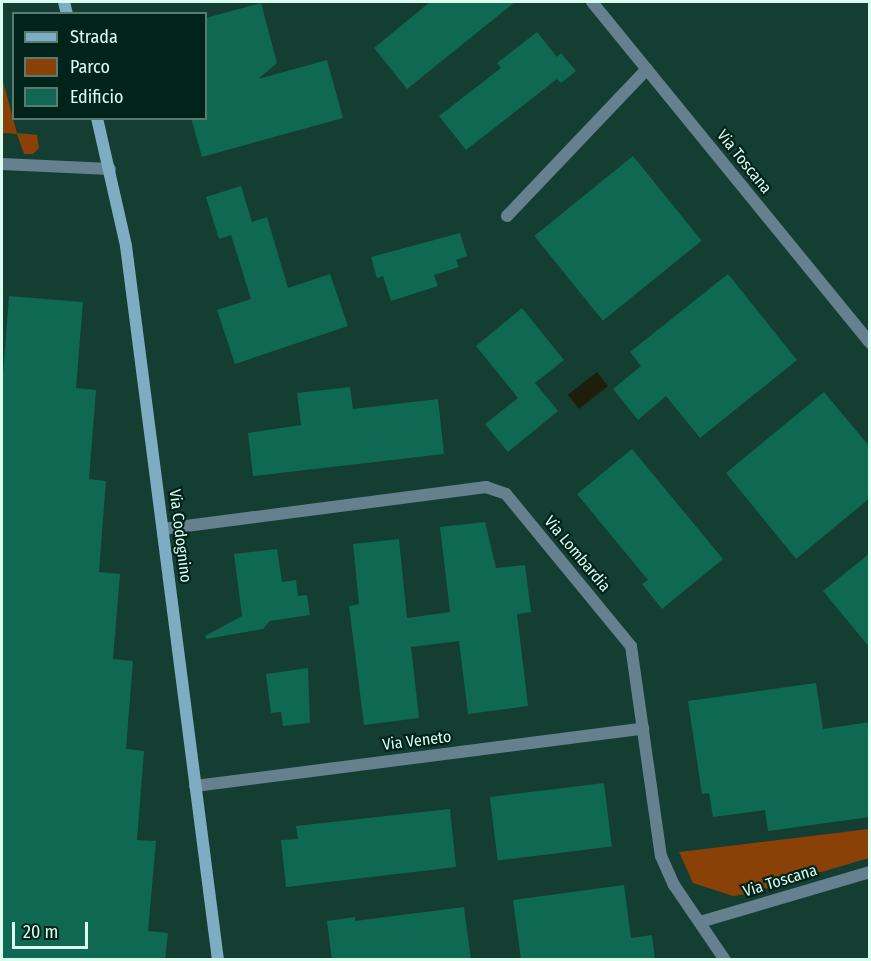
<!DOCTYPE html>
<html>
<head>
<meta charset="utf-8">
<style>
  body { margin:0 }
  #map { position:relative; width:871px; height:961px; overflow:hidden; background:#143e31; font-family:"Fira Sans Condensed",sans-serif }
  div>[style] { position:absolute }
  .green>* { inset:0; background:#8a4108 }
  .water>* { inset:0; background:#1e1f0b; transform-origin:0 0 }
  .building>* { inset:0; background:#0f6851; transform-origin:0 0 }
  .lane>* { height:12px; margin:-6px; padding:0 6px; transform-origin:6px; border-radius:6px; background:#65818f }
  .street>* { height:12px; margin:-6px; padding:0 6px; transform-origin:6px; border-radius:6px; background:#65818f }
  .secondary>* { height:12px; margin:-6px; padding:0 6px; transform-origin:6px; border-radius:6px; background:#7eacc2 }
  span { translate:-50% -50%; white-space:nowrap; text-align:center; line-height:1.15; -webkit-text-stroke:4.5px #02231a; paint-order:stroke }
  .street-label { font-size:16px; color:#d9fef0 }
  .frame { position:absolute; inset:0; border:3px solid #d9fef0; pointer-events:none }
  .legend { position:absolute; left:12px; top:12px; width:195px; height:108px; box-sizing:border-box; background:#02231a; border:2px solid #587b70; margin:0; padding:8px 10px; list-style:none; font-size:18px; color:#d9fef0 }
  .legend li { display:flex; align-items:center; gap:12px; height:30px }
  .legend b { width:30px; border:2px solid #587b70 }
  .scale { position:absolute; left:12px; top:922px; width:76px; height:27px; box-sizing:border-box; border:3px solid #d9fef0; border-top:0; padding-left:8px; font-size:18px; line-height:21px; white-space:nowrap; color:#d9fef0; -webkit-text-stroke:4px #02231a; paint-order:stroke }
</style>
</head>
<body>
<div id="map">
  <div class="green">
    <div style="clip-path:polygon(2px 78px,17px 133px,37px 135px,39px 148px,33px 154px,24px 154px,17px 134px,2px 133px)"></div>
    <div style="clip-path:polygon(869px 829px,869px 858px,747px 894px,733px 896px,693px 883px,679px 852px)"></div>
  </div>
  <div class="water">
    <div style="left:597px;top:372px;width:18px;height:37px;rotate:52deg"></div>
  </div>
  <div class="building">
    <div style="clip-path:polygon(430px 2px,515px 2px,407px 89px,374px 48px)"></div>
    <div style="clip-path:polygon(261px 3px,277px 63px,258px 79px,327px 60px,343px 118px,202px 157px,191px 118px,206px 118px,206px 18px)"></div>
    <div style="clip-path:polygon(537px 32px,557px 57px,561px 53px,576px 71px,561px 83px,557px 79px,466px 150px,439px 116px,501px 68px,497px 63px)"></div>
    <div style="left:633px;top:156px;width:109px;height:127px;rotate:51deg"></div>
    <div style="clip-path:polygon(241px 186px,252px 222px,267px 217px,288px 288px,330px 274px,348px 326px,235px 364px,217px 310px,251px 299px,231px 235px,219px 239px,206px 197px)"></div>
    <div style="clip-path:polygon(460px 233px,467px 256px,456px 260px,459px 267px,434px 275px,438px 286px,391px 301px,383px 276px,377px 278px,371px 257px)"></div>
    <div style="clip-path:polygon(728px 274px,797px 360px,700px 438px,666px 396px,638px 420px,613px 389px,641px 366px,630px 352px)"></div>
    <div style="clip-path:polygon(9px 296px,83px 302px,76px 388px,96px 390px,89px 479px,106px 481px,99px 572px,120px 574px,113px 659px,133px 661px,126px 749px,144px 751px,137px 840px,156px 841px,148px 931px,168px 933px,165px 960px,2px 960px,2px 387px)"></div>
    <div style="clip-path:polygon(522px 308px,564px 360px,535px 383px,558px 411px,508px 452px,485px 424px,518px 398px,476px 346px)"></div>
    <div style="clip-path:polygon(350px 387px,353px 409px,438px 399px,444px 454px,253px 476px,248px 433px,301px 425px,297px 393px)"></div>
    <div style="clip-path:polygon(824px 392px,870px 447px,870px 498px,796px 559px,726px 473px)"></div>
    <div style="clip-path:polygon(632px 449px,723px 559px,662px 609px,642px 584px,648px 580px,577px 494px)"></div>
    <div style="clip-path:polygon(485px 522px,496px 568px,525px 565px,531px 612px,517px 614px,528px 706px,468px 714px,459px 641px,411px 647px,419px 718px,364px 725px,349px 606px,359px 604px,353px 544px,399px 539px,407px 618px,450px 612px,440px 527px)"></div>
    <div style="clip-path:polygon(277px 549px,282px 582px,296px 580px,298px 596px,307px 595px,310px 615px,270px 621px,263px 629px,206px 639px,205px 636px,242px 616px,234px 554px)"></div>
    <div style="clip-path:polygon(870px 553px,870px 648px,823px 591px)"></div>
    <div style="clip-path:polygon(308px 668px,310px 723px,283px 726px,281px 712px,271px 713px,266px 674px)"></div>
    <div style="clip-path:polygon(816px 683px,823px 729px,870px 722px,870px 817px,768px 831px,765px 810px,713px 817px,709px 793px,702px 794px,688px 701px)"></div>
    <div style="left:604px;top:783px;width:64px;height:115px;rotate:83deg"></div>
    <div style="clip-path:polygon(450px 809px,456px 867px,286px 887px,281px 840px,298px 839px,296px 826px)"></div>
    <div style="clip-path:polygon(624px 885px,631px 938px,652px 935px,655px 960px,521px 960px,513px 900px)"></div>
    <div style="clip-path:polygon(464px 907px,471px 960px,332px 960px,327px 921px,355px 917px,355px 921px)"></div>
  </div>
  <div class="lane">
    <div style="left:2px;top:164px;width:108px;rotate:2.7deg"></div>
    <div style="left:507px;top:216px;width:203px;rotate:-46.4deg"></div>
  </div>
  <div class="street">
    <div style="left:592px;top:2px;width:440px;rotate:50.8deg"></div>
    <div style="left:163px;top:529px;width:326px;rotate:-7.4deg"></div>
    <div style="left:486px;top:487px;width:21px;rotate:19deg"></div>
    <div style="left:506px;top:494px;width:197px;rotate:50.6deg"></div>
    <div style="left:631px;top:646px;width:212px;rotate:81.9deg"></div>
    <div style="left:661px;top:856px;width:32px;rotate:66deg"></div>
    <div style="left:674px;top:885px;width:91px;rotate:55.8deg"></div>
    <div style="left:195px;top:786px;width:452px;rotate:-7.3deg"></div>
    <div style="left:700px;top:922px;width:177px;rotate:-16.4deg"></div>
  </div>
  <div class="secondary">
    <div style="left:64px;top:2px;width:12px;rotate:76deg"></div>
    <div style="left:97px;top:118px;width:131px;rotate:77.2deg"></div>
    <div style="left:126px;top:246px;width:720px;rotate:82.66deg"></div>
  </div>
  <div class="street-label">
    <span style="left:744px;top:162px;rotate:51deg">Via Toscana</span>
    <span style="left:180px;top:536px;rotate:83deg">Via Codognino</span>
    <span style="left:577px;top:554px;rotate:50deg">Via Lombardia</span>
    <span style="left:417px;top:741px;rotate:-7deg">Via Veneto</span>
    <span style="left:780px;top:881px;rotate:-17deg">Via Toscana</span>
  </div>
  <div class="frame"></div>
  <ul class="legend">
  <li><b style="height:8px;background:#7eacc2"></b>Strada</li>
  <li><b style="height:16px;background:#8a4108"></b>Parco</li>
  <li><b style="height:16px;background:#0f6851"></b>Edificio</li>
  </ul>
  <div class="scale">20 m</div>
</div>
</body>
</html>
